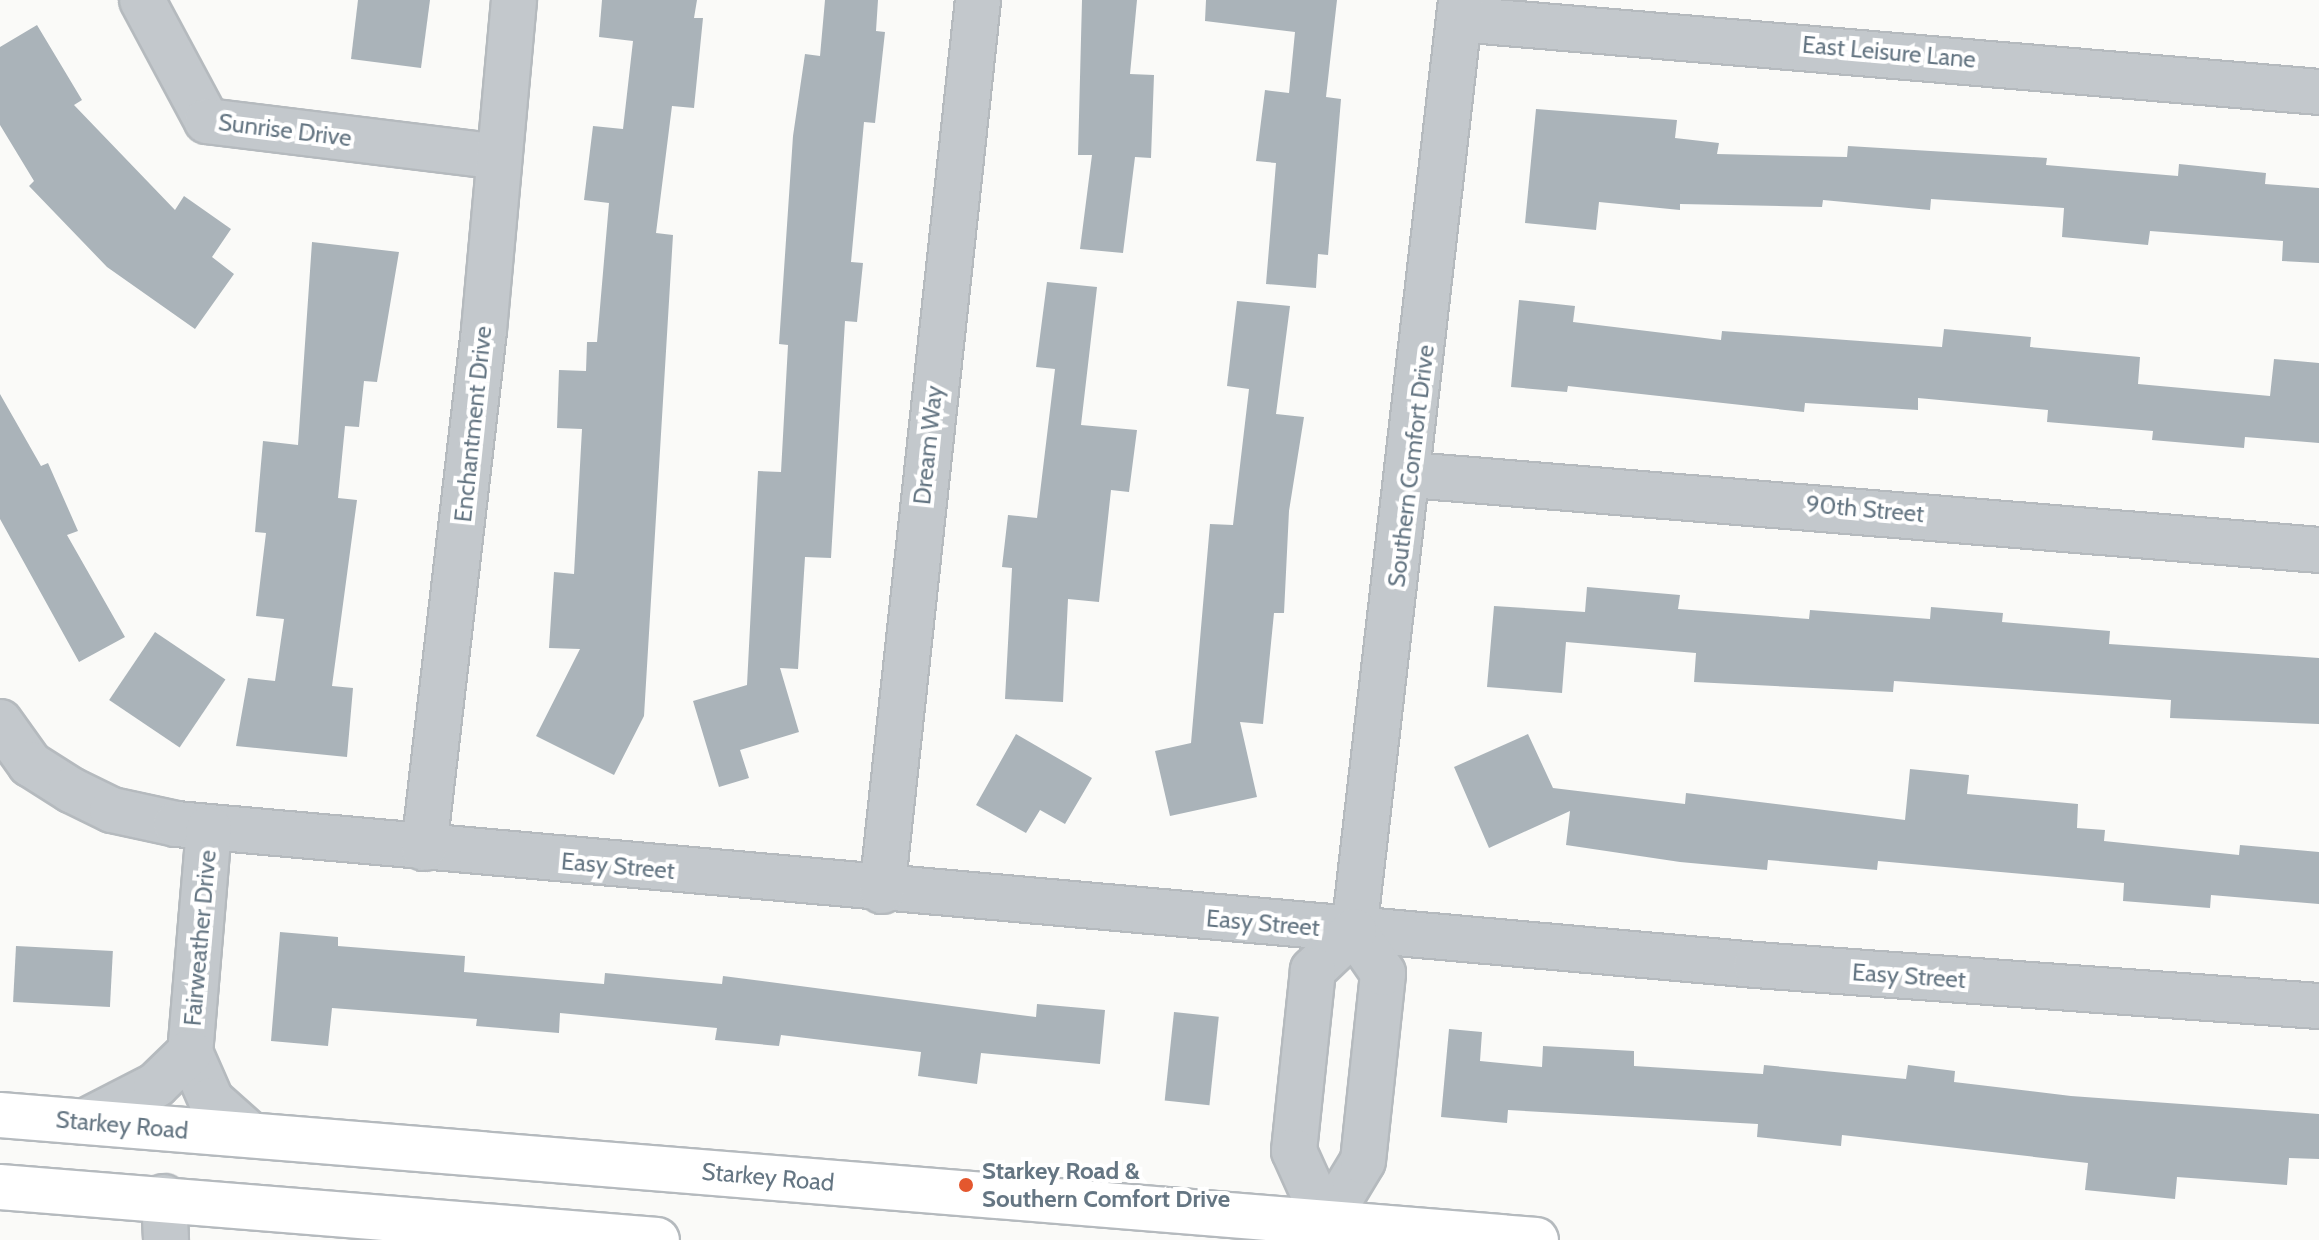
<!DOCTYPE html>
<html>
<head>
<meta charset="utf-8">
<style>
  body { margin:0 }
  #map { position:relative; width:2319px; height:1240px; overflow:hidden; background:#fafaf8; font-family:Cabin,sans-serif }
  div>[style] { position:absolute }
  .building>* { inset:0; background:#aab3b9; transform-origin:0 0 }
  .roads { filter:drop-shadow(2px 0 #b5babe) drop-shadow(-2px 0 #b5babe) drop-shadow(0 2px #b5babe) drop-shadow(0 -2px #b5babe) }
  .minor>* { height:44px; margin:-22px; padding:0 22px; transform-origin:22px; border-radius:22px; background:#c3c8cc }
  .major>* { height:44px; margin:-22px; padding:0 22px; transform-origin:22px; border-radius:22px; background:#fff }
  .dots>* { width:22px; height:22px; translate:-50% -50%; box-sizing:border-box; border:4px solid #fff; border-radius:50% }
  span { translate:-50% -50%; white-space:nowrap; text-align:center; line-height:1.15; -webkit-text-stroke:8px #fff; paint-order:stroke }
  .street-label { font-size:24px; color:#657683 }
  .poi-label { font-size:24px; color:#657683; font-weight:700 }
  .left { translate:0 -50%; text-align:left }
</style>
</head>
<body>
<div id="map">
  <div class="building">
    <div style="clip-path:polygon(358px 0,430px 0,421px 68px,351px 59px)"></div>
    <div style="clip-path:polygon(602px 0,697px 0,694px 18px,703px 18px,694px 108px,672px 106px,656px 233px,673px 235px,644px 716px,614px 775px,536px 736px,580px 649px,549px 648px,554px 572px,574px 574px,582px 429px,557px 428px,559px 370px,586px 371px,587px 342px,597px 342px,609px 203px,584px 200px,593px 126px,623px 129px,633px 41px,599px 37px)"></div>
    <div style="clip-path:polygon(825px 0,878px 0,876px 31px,885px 32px,875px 123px,864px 122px,851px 262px,863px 263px,857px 322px,845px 321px,831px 558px,805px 557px,798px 669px,780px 668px,799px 732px,740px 750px,749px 778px,719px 787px,693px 701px,747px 685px,758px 471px,781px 472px,788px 345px,779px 344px,793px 136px,805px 54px,820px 56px)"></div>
    <div style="clip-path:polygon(1082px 0,1137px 0,1130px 74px,1154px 75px,1151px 158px,1135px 157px,1123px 253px,1080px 249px,1092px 155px,1078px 155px)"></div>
    <div style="clip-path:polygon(1206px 0,1337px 0,1326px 97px,1341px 99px,1328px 255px,1318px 254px,1316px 288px,1266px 284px,1276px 163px,1256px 161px,1265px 90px,1289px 93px,1295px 32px,1205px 21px)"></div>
    <div style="clip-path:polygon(37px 25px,82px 100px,74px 105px,175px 210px,184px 196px,231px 229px,212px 257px,234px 274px,195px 329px,107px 267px,29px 186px,34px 181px,0 125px,0 47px)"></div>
    <div style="clip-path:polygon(1536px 109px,1677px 120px,1675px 138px,1719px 143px,1717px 154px,1847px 157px,1848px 146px,2047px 158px,2046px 165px,2178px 176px,2179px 164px,2266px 173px,2265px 184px,2319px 188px,2319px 263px,2282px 261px,2283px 241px,2150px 231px,2148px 245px,2062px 237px,2064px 208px,1931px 199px,1930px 210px,1823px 200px,1822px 207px,1680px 204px,1680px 210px,1599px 202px,1596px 230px,1525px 223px)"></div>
    <div style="clip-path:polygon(312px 242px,399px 252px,377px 382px,364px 381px,359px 427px,345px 426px,338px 498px,357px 500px,332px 686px,353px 688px,347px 757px,236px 746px,248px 678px,275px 681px,284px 619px,256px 616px,266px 533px,255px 532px,263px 441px,298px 445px)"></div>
    <div style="clip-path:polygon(1047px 282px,1097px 287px,1081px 425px,1137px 430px,1129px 492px,1111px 490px,1099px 602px,1068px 599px,1063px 702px,1005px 699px,1012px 568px,1002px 567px,1008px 515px,1037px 518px,1055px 369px,1036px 367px)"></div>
    <div style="clip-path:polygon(1519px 300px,1575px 306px,1573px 322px,1721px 340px,1722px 331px,1942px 347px,1944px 329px,2031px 337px,2030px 347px,2140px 357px,2138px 384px,2270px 396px,2274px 359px,2319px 363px,2319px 443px,2245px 437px,2244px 448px,2152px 440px,2153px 431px,2047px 422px,2048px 410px,1918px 398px,1918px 410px,1805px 403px,1804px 412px,1568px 386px,1567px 392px,1511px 387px)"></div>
    <div style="clip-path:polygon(1237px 301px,1290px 306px,1276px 414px,1304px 417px,1289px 511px,1284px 613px,1274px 613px,1263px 724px,1240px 722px,1257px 797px,1170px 816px,1155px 751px,1191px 743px,1210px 524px,1233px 525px,1249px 389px,1227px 386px)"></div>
    <div style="clip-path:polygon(0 394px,41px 466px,48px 463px,78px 531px,67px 535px,125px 637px,79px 662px,0 519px)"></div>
    <div style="clip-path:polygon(1587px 587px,1680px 595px,1678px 609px,1809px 619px,1810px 610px,1930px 619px,1931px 607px,2003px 613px,2002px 622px,2110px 631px,2109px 644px,2319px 658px,2319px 724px,2170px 718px,2171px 700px,1894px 681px,1893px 692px,1694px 682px,1696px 653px,1566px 642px,1562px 693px,1487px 687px,1494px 606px,1585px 612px)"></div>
    <div style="left:155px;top:632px;width:85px;height:82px;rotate:34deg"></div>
    <div style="clip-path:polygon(1016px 734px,1092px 778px,1065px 824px,1040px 810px,1026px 833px,976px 805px)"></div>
    <div style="clip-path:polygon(1528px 734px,1553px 788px,1685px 804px,1686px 793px,1905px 820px,1910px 769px,1969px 775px,1967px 794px,2078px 804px,2077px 828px,2105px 830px,2104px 841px,2239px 855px,2240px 845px,2319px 852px,2319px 904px,2211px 895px,2210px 908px,2123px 901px,2124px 883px,1878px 861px,1877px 870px,1768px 860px,1767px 870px,1680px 862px,1566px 845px,1570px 811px,1489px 848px,1454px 767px)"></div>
    <div style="clip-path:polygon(280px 932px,338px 937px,338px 946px,465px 956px,464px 972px,604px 984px,605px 973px,722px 984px,723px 976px,1036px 1017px,1037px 1004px,1105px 1010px,1100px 1064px,981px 1053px,977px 1084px,918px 1076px,921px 1052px,781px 1035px,779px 1046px,715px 1040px,717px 1028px,560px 1013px,559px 1033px,476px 1026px,477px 1019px,332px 1008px,328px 1046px,271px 1041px)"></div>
    <div style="left:16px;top:946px;width:97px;height:56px;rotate:3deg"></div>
    <div style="left:1174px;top:1012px;width:45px;height:89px;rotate:6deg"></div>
    <div style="clip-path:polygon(1449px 1029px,1482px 1032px,1480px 1061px,1542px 1067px,1543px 1046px,1634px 1051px,1634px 1066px,1763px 1074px,1764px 1065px,1906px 1079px,1908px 1065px,1955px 1071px,1954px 1082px,2071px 1096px,2319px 1114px,2319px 1159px,2289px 1158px,2287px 1185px,2177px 1177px,2175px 1199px,2085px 1190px,2088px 1163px,1842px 1135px,1841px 1146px,1757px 1137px,1758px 1124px,1508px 1110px,1507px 1123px,1441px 1117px)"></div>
  </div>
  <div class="roads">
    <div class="minor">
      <div style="left:142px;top:0;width:137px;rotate:61.8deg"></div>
      <div style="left:207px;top:121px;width:294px;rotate:7deg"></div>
      <div style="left:1459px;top:19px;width:863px;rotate:4.85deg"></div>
      <div style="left:1411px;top:475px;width:911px;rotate:4.72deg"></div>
      <div style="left:0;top:722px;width:52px;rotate:54.5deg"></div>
      <div style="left:30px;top:764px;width:49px;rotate:32.4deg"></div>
      <div style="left:71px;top:790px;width:46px;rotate:26deg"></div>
      <div style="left:112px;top:810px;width:66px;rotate:12.3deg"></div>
      <div style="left:176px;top:824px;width:1586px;rotate:5.1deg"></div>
      <div style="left:1756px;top:965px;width:564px;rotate:4.17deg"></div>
      <div style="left:209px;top:828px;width:225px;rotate:94.8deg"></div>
      <div style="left:190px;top:1052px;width:52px;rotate:66.4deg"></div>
      <div style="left:211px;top:1100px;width:52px;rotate:41.9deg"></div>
      <div style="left:424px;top:848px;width:521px;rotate:-83.39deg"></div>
      <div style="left:484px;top:330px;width:331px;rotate:-84.8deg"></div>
      <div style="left:882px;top:891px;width:896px;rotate:-83.85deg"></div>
      <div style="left:1354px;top:931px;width:937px;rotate:-83.44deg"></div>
      <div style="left:84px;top:1122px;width:81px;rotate:-27.2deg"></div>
      <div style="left:156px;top:1085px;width:47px;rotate:-44.1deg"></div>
      <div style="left:164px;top:1197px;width:43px;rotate:87.3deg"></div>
      <div style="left:1324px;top:1240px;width:18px;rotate:-84deg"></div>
      <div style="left:1326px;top:1222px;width:71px;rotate:-58.8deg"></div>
      <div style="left:1363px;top:1161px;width:189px;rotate:-83.9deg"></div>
      <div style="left:1383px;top:973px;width:51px;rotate:-124.6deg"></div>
      <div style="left:1354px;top:931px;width:57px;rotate:136.4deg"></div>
      <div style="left:1313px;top:970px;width:182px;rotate:96deg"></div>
      <div style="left:1294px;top:1151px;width:78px;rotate:65.7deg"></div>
    </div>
    <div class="major">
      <div style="left:0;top:1115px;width:1541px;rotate:4.65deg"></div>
      <div style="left:0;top:1187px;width:659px;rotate:4.61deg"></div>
    </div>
  </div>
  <div class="dots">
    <div style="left:966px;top:1185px;background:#e4572e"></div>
  </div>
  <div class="street-label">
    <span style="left:1889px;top:52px;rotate:5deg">East Leisure Lane</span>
    <span style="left:285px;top:130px;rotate:7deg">Sunrise Drive</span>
    <span style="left:473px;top:424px;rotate:-84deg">Enchantment Drive</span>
    <span style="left:928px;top:445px;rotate:-84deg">Dream Way</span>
    <span style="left:1411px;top:466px;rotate:-83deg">Southern Comfort Drive</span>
    <span style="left:1865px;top:509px;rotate:5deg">90th Street</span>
    <span style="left:618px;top:866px;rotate:5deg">Easy Street</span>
    <span style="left:1263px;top:923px;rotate:5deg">Easy Street</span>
    <span style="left:200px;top:938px;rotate:-85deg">Fairweather Drive</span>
    <span style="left:1909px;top:976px;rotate:4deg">Easy Street</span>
    <span style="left:122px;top:1125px;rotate:5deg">Starkey Road</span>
    <span style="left:768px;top:1177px;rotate:5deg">Starkey Road</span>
  </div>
  <div class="poi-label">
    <span class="left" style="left:982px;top:1185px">Starkey Road &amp;<br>Southern Comfort Drive</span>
  </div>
</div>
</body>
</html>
